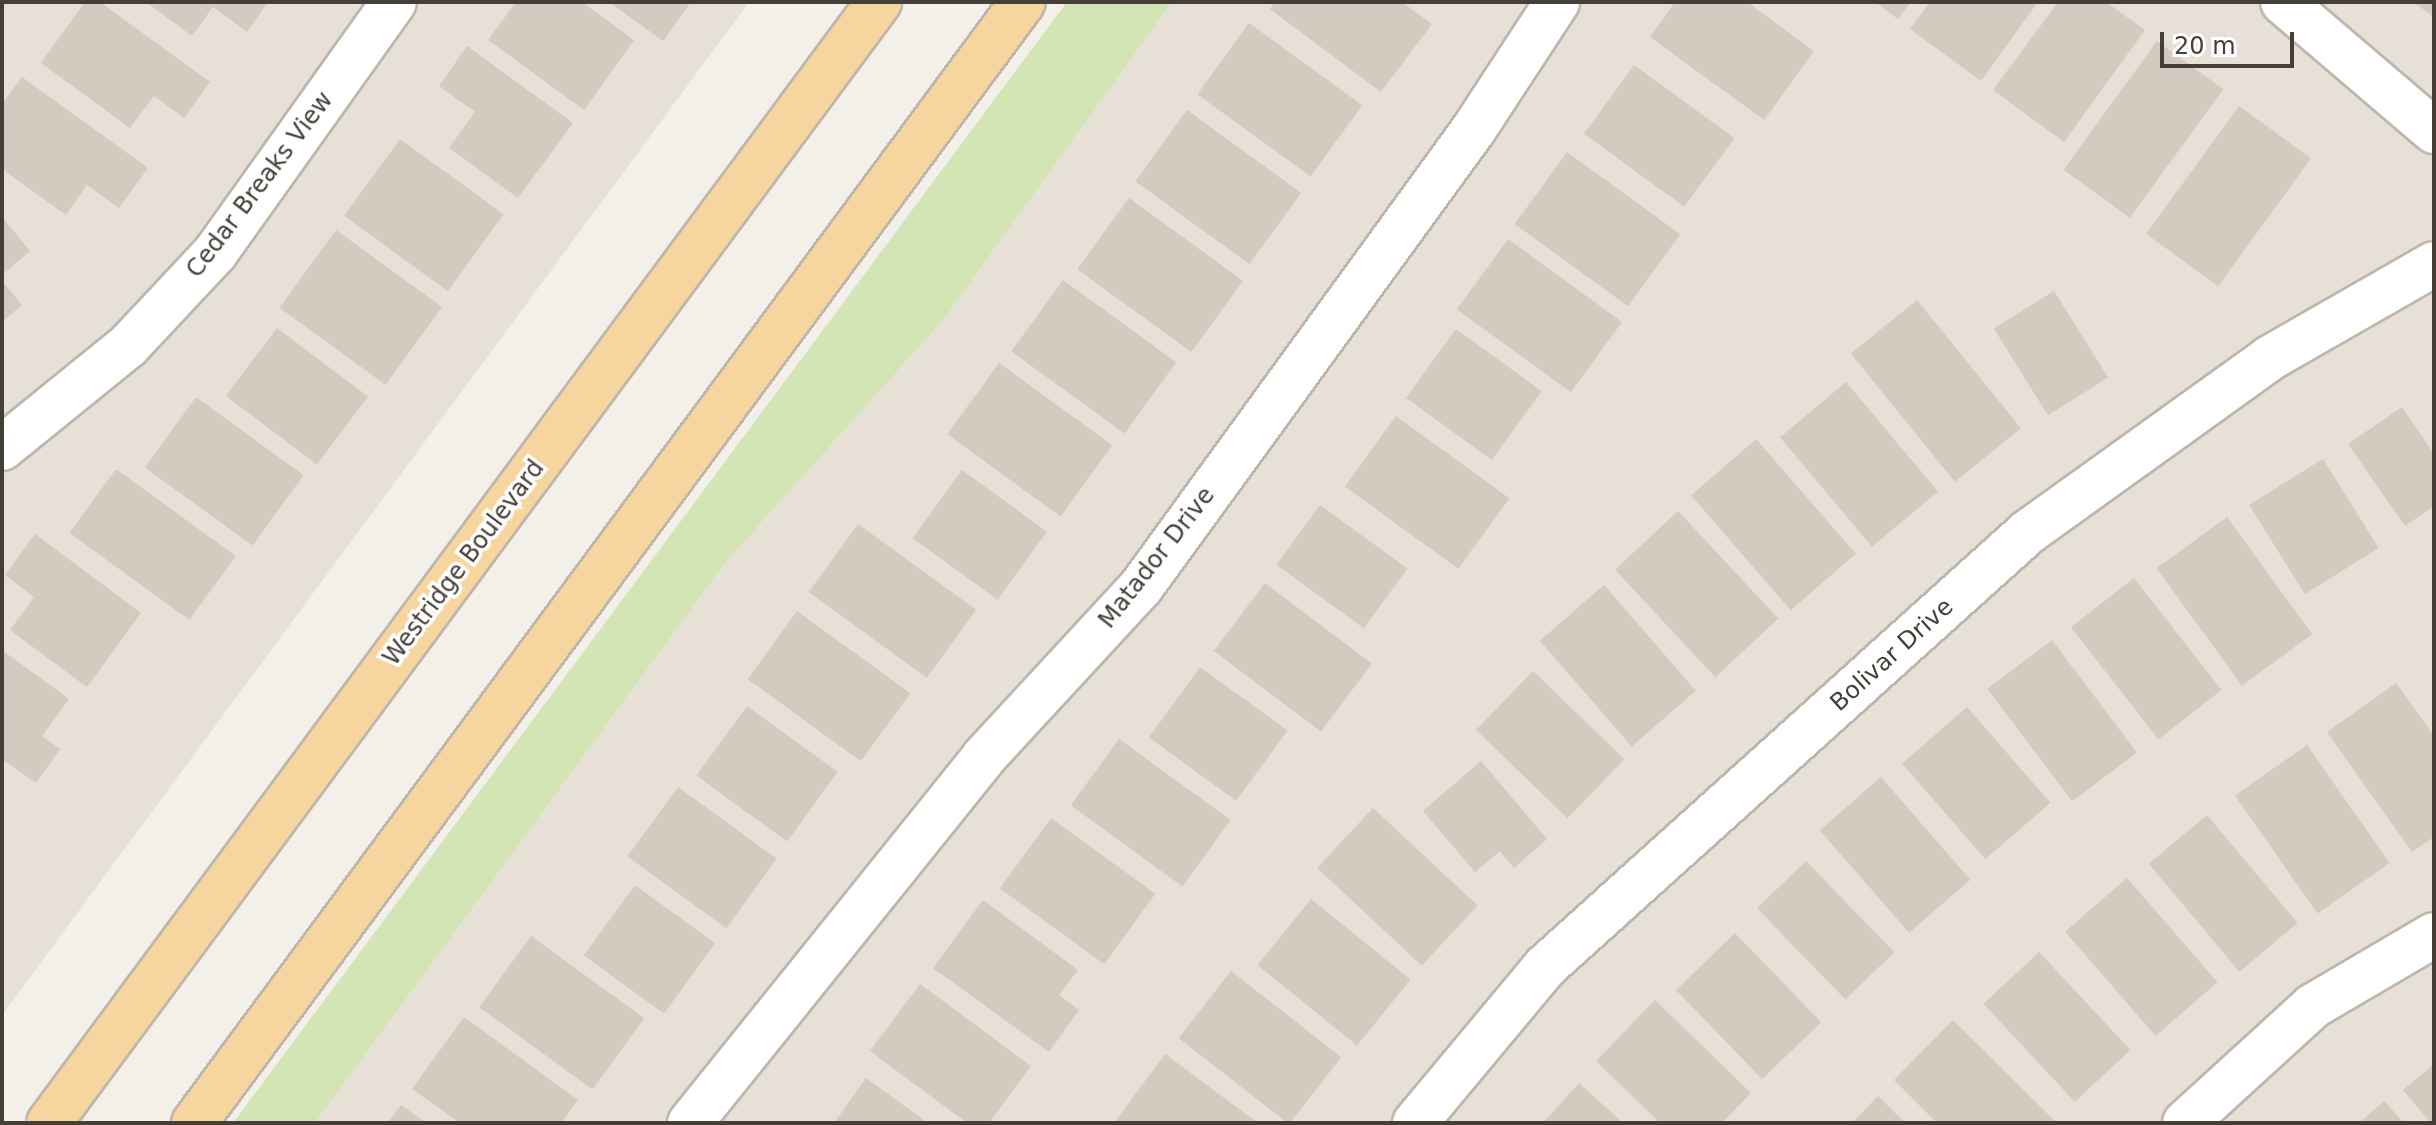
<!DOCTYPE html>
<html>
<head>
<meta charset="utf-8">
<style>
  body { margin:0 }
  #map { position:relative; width:2436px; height:1125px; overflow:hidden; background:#f3efe9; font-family:"DejaVu Sans",sans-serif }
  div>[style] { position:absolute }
  .residential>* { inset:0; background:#e6e0d7 }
  .green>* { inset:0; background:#d3e4b5 }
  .building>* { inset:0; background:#d4cabf; transform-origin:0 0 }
  .roads { filter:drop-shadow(2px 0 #beb6ac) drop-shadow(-2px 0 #beb6ac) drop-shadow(0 2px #beb6ac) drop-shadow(0 -2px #beb6ac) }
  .minor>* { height:44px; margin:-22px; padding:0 22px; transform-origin:22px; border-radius:22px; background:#fff }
  .major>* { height:44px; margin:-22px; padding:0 22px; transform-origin:22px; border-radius:22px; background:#f6d59e }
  span { translate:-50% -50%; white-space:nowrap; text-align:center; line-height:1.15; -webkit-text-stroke:7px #fff; paint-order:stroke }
  .street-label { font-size:24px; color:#463f38 }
  .frame { position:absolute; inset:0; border:4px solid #463f38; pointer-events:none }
  .scale { position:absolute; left:2160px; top:32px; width:134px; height:36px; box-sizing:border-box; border:4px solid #463f38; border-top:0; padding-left:10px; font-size:24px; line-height:28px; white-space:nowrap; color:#463f38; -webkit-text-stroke:6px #fff; paint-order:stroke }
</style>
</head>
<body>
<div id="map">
  <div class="residential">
    <div style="clip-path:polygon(2px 2px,749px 2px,2px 1015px)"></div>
    <div style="clip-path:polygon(1172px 2px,2434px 2px,2434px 1123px,315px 1123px,725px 563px,944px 319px)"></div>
  </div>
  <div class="green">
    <div style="clip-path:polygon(1067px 2px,1172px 2px,944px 319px,725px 563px,315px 1123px,233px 1123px)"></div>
  </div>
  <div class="building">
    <div style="clip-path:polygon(85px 2px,100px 2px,210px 82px,184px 118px,154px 96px,130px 128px,41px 63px)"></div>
    <div style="clip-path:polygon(146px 2px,268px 2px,247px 32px,213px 7px,192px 36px)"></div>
    <div style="clip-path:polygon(516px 2px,582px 2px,634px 40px,584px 110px,488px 40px)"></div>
    <div style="clip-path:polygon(609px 2px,691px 2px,663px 41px)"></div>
    <div style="clip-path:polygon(1275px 2px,1402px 2px,1432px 24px,1381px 92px,1270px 9px)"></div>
    <div style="clip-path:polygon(1675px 2px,1747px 2px,1814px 51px,1764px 120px,1650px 37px)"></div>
    <div style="clip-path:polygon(1875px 2px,1911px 2px,1898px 19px)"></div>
    <div style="clip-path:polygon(1930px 2px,2038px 2px,1981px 81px,1910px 29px)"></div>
    <div style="clip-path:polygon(2058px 2px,2106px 2px,2145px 30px,2064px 142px,1993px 90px)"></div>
    <div style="clip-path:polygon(2413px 2px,2434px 2px,2434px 17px)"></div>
    <div style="left:1249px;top:23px;width:140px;height:88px;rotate:36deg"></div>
    <div style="left:2157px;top:41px;width:82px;height:159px;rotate:36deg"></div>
    <div style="clip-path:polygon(467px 46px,573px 123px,518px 198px,449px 148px,475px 112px,439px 86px)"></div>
    <div style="left:1634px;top:65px;width:124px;height:85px;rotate:36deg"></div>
    <div style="clip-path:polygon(22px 77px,148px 168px,119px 208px,87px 185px,66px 215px,2px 169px,2px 104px)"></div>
    <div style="left:2239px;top:106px;width:89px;height:158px;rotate:36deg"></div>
    <div style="left:1187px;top:110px;width:141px;height:88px;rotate:36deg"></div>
    <div style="left:400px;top:139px;width:128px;height:95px;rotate:36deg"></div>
    <div style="left:1567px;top:152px;width:140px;height:89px;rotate:36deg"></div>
    <div style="left:1129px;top:198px;width:141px;height:88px;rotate:36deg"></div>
    <div style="clip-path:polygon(2px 217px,30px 251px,2px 275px)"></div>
    <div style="left:336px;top:230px;width:131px;height:96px;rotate:36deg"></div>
    <div style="left:1508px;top:239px;width:141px;height:87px;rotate:36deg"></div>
    <div style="left:1063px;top:280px;width:140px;height:88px;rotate:36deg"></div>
    <div style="clip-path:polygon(2px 281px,22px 305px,2px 322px)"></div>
    <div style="left:2054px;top:291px;width:102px;height:71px;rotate:58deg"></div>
    <div style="left:1917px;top:300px;width:165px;height:85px;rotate:51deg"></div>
    <div style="left:277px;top:328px;width:114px;height:85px;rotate:37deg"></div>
    <div style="left:1456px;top:329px;width:106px;height:85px;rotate:36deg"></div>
    <div style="left:999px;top:363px;width:140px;height:88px;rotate:36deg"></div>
    <div style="left:1846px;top:382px;width:143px;height:86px;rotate:50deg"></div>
    <div style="left:196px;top:397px;width:133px;height:87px;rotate:36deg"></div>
    <div style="clip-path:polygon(2402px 407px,2434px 454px,2434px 506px,2405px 526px,2348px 444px)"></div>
    <div style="left:1396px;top:416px;width:140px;height:87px;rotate:36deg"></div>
    <div style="left:1756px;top:439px;width:152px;height:86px;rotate:49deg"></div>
    <div style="left:2323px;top:459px;width:105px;height:87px;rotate:58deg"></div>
    <div style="left:116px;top:469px;width:148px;height:79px;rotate:36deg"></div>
    <div style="left:962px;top:470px;width:105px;height:84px;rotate:36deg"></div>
    <div style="left:1320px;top:505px;width:108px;height:74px;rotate:36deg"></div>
    <div style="left:1678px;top:511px;width:147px;height:86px;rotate:47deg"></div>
    <div style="left:2227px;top:517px;width:145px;height:87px;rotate:54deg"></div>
    <div style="left:858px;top:524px;width:146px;height:84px;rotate:36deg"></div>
    <div style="clip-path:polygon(35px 534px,141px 613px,87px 687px,10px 630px,34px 597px,5px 575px)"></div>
    <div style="left:2134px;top:578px;width:142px;height:80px;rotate:52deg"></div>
    <div style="left:1265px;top:583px;width:134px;height:85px;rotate:37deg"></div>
    <div style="left:1604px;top:585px;width:140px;height:85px;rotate:49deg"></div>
    <div style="left:797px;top:611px;width:140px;height:84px;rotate:36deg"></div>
    <div style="left:2052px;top:640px;width:141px;height:81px;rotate:53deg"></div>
    <div style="clip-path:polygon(2px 650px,69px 699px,42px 736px,60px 749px,36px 783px,2px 759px)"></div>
    <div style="left:1200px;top:667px;width:108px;height:87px;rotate:36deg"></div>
    <div style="left:1533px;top:671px;width:127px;height:82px;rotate:44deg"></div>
    <div style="clip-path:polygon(2396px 683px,2434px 736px,2434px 837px,2412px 852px,2327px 732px)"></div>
    <div style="left:747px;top:706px;width:112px;height:86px;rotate:36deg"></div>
    <div style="left:1967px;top:707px;width:127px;height:86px;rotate:49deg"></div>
    <div style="left:1119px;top:739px;width:138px;height:82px;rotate:36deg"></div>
    <div style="left:2307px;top:745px;width:144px;height:88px;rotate:55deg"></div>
    <div style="clip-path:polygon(1481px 761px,1547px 839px,1514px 868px,1500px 851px,1475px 872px,1423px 811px)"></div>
    <div style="left:1881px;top:777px;width:136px;height:81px;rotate:49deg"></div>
    <div style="left:678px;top:787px;width:122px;height:86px;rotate:36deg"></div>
    <div style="left:1373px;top:808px;width:143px;height:82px;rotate:43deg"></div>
    <div style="left:2207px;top:815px;width:141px;height:76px;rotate:50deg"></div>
    <div style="left:1051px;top:818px;width:129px;height:87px;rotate:36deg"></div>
    <div style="left:1806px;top:861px;width:127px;height:68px;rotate:46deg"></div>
    <div style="left:2127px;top:878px;width:138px;height:82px;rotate:49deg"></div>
    <div style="left:635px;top:885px;width:99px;height:87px;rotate:36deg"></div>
    <div style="left:1311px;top:899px;width:128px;height:85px;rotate:39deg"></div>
    <div style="clip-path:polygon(983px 900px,1078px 970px,1059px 995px,1079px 1010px,1049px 1052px,933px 968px)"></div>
    <div style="left:1735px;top:933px;width:124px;height:82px;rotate:46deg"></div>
    <div style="left:531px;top:936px;width:140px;height:88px;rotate:36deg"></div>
    <div style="left:2039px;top:952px;width:134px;height:76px;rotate:47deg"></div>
    <div style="left:1231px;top:971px;width:140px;height:85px;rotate:38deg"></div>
    <div style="clip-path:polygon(920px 984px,1031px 1066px,989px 1123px,967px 1123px,870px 1051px)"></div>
    <div style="clip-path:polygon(1655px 1000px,1751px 1093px,1722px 1123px,1660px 1123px,1596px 1061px)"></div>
    <div style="clip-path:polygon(464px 1017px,578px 1100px,561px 1123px,460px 1123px,412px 1089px)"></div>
    <div style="clip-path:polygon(1953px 1020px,2057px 1123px,1937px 1123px,1894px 1080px)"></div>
    <div style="clip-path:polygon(1165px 1054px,1258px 1123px,1114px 1123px)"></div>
    <div style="clip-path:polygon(2434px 1064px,2434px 1123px,2431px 1123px,2403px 1090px)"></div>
    <div style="clip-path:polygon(866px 1078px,928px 1123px,834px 1123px)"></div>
    <div style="clip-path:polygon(1579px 1083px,1623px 1123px,1543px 1123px)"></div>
    <div style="clip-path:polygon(1878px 1096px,1905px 1123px,1852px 1123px)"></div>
    <div style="clip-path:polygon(2384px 1101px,2404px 1123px,2359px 1123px)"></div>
    <div style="clip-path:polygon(401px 1105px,426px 1123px,388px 1123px)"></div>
  </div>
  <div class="roads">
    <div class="minor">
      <div style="left:2283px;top:2px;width:199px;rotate:40.5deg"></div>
      <div style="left:2px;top:448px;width:162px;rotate:-39deg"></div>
      <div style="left:128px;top:346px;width:127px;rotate:-46.9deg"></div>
      <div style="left:215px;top:253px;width:308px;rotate:-54.5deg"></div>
      <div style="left:690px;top:1123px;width:469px;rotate:-51.2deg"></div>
      <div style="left:984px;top:757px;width:231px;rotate:-47.3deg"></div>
      <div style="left:1141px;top:587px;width:566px;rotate:-53.98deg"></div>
      <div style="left:1474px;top:129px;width:152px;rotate:-56.8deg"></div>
      <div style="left:1415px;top:1123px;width:204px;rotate:-50.2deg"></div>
      <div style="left:1546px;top:966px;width:649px;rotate:-42deg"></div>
      <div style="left:2028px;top:532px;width:298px;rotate:-35.7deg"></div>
      <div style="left:2270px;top:358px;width:189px;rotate:-29.8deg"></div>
      <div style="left:2185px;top:1123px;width:173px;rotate:-42.4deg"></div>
      <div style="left:2313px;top:1006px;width:140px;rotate:-30.4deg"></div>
    </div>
    <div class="major">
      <div style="left:49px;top:1123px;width:1395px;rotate:-53.48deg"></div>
      <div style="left:194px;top:1123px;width:1394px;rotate:-53.52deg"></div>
    </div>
  </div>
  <div class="street-label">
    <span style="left:260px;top:185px;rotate:-53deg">Cedar Breaks View</span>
    <span style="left:1157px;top:558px;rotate:-52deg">Matador Drive</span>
    <span style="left:464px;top:563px;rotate:-53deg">Westridge Boulevard</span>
    <span style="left:1892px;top:655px;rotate:-42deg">Bolivar Drive</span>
  </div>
  <div class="frame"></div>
  <div class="scale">20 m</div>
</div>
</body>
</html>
